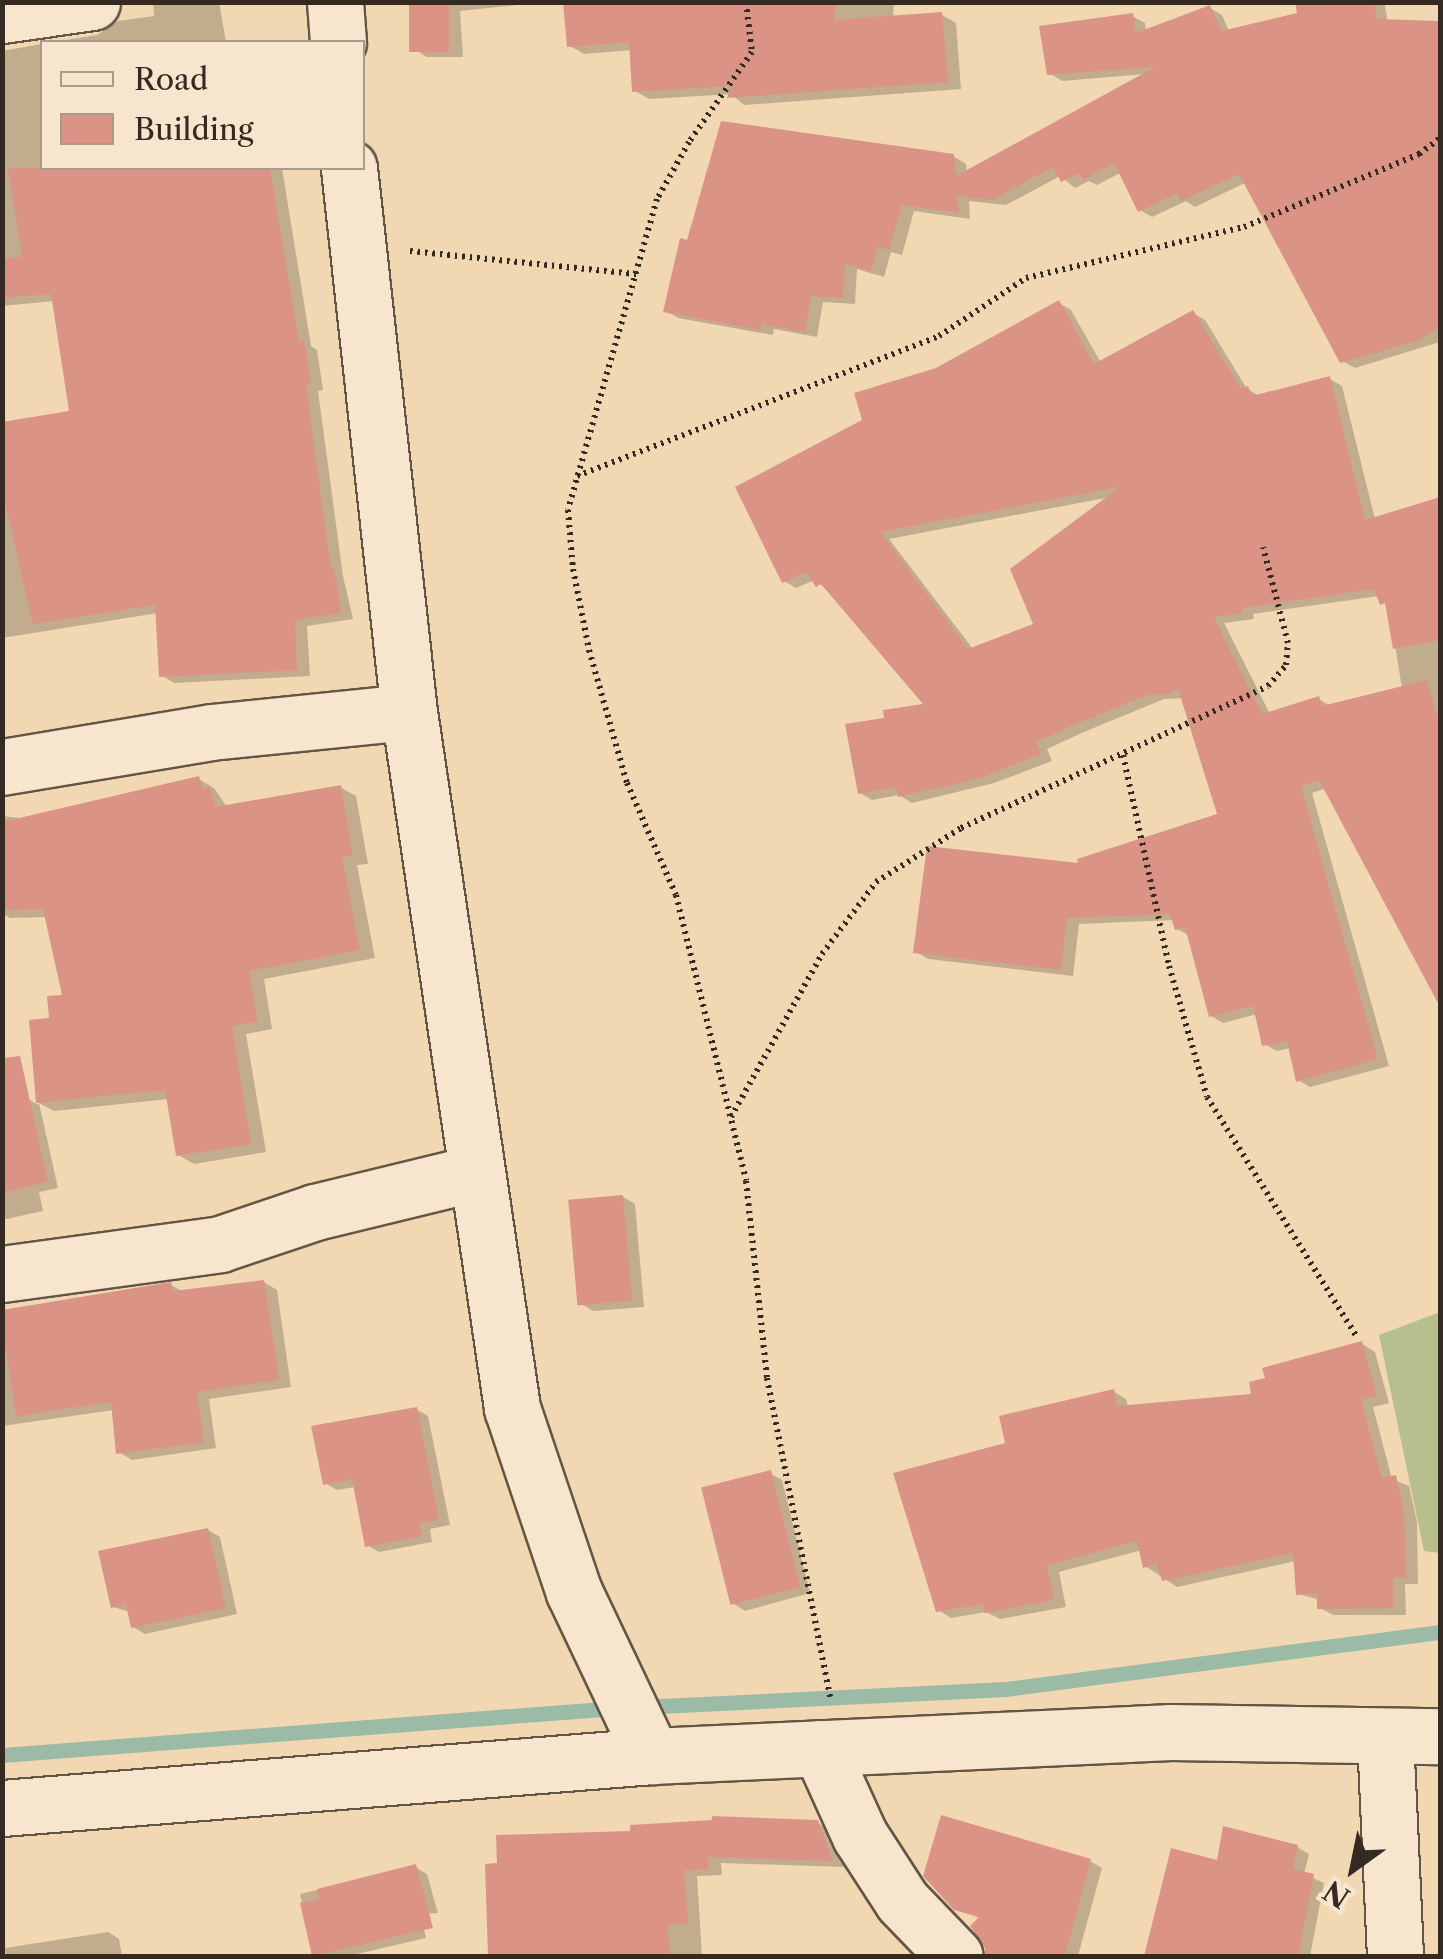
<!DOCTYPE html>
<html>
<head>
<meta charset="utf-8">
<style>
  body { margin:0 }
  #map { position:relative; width:1443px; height:1959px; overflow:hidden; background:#f2d8b2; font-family:"Libre Caslon Text",serif }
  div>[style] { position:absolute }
  .green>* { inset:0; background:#b7bf8f }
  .shadow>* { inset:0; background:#0003 }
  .stream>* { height:15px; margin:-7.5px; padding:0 7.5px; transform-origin:7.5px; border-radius:7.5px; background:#9cbba7 }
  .building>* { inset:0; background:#db9385; transform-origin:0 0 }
  .path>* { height:6px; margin-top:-3px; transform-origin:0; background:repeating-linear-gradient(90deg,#342a22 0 2.5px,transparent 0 7.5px) }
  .roads { filter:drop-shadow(2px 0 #645646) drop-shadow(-2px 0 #645646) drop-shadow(0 2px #645646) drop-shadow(0 -2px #645646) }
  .minor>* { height:55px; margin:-27.5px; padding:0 27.5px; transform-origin:27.5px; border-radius:27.5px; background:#f7e6cd }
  span { translate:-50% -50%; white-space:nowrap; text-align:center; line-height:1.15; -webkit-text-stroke:8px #f7e6cd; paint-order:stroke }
  .frame { position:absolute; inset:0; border:5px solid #342a22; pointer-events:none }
  .legend { position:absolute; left:40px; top:40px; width:325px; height:130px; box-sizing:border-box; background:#f7e6cd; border:2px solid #a99b89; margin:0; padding:12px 18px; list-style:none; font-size:30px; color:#342a22 }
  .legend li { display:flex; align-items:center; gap:20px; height:50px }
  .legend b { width:50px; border:2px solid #a99b89 }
  .north { position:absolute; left:1303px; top:1819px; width:100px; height:100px; -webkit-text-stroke:8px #f7e6cd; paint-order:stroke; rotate:213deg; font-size:28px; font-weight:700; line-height:40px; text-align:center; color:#342a22 }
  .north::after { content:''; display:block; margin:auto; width:35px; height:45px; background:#342a22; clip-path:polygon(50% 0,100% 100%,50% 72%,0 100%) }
</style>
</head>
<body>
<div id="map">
  <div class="green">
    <div style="clip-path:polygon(1440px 1312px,1440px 1311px,1440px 1553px,1424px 1551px,1379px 1335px)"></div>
  </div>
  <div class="shadow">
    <div style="clip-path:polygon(153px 2px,219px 2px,226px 42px,53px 42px,97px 35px,118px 21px,154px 16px)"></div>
    <div style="clip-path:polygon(411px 2px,545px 2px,460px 11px,463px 57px,427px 57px,415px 50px)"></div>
    <div style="clip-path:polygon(894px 2px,893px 18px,942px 15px,956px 23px,961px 89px,744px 105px,731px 94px,649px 99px,635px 91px,632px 50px,584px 54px,570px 46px,566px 3px)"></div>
    <div style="clip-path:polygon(1311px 2px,1384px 2px,1388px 22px,1440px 23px,1440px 342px,1355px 368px,1342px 361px,1247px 182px,1195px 207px,1186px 201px,1152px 217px,1140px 210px,1122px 172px,1097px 185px,1089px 181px,1075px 188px,1060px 176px,1006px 205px,969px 201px,970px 219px,914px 211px,902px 255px,891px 252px,884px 277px,857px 269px,855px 304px,823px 302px,817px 337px,774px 329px,773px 335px,678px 318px,666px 311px,689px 243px,953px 156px,966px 164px,967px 173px,1146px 74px,1062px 81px,1049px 73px,1132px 16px,1145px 23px,1146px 32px,1210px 8px,1222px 15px,1229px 31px,1300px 14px)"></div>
    <div style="clip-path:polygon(42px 44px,42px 168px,282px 168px,311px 346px,317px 350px,323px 390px,318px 391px,343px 576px,353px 619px,307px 626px,310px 676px,174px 683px,161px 675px,158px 613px,2px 638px,2px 424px,72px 413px,54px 301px,2px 306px,2px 51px)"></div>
    <div style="clip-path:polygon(evenodd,1059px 303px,1071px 310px,1101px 363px,1193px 313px,1205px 320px,1247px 389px,1260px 396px,1330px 379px,1342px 386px,1375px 519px,1440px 500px,1440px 987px,1429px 980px,1326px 788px,1312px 793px,1389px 1066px,1310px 1087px,1298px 1080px,1291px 1048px,1277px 1051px,1264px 1044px,1257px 1014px,1223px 1023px,1211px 1016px,1190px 936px,1177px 929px,1174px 920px,1079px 924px,1073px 976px,928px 959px,916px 952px,1080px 866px,1220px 815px,1184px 698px,1164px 699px,1084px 732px,1047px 749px,1052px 761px,994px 783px,912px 803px,899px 795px,872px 800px,860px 793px,887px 720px,928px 706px,831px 593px,815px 580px,796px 588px,784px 581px,865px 421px,937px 371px,1059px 303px,1111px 497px,1037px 625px,973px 649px,889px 539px,1111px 497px,1059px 303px,1379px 596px,1389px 607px,1402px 689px,1332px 707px,1319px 699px,1270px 714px,1224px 623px,1254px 619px,1253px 614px,1379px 596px)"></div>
    <div style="clip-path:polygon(199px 779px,214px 788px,227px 807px,340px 787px,356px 796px,368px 864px,357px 865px,375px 958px,264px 979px,272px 1029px,246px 1034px,266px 1152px,194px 1164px,178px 1155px,169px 1099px,54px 1111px,39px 1103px,58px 1188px,39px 1192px,43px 1211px,2px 1220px,2px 1104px,28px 1099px,39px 1105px,32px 1022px,52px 1020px,65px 997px,47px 917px,10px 918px,2px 914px,2px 816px,27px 819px)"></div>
    <div style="clip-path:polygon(623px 1197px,635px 1204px,644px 1307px,593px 1311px,582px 1304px)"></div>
    <div style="clip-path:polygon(264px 1282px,277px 1290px,291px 1387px,209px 1399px,216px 1448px,132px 1460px,119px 1452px,114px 1410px,2px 1426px,2px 1312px,171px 1285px,184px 1292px)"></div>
    <div style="clip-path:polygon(1362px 1344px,1375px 1352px,1389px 1403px,1373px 1407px,1392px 1479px,1409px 1486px,1417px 1522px,1418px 1584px,1405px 1584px,1406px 1615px,1333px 1615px,1320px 1608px,1320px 1600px,1298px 1594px,1296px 1561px,1177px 1587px,1145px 1566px,1142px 1550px,1059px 1572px,1066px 1607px,1000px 1619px,986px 1612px,951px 1618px,938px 1610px,1008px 1445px,1113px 1391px,1126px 1399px,1128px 1407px,1254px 1396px)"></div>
    <div style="clip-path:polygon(416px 1409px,428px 1416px,450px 1525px,430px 1529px,432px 1542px,379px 1552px,367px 1545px,355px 1487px,337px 1490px,325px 1483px)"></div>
    <div style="clip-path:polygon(770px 1473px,782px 1480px,810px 1593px,745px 1611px,734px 1604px)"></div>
    <div style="clip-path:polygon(208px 1530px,220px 1537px,237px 1614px,145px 1634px,133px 1627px,130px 1612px,113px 1607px)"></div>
    <div style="clip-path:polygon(818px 1823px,832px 1831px,845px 1867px,721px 1863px,722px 1875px,697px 1876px,702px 1956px,614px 1956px,610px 1917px,503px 1913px)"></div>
    <div style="clip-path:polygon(1297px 1847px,1309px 1854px,1304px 1874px,1324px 1883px,1310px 1956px,1147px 1956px,1172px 1851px,1219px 1863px)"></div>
    <div style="clip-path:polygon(1090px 1861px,1102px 1868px,1078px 1956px,988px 1956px,981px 1919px,955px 1908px)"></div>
    <div style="clip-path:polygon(415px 1867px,427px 1874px,438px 1913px,421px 1914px,426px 1938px,348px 1956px,314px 1955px,300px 1894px)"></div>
    <div style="clip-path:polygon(108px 1932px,119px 1939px,122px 1956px,6px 1956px,5px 1948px)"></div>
  </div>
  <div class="stream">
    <div style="left:639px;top:1707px;width:367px;rotate:-2.8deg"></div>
    <div style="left:1006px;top:1689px;width:438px;rotate:-7.5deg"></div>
    <div style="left:2px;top:1755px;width:616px;rotate:-4.38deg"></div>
  </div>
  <div class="building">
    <div style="left:409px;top:2px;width:40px;height:50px"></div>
    <div style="clip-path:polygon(563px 2px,836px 2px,834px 20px,942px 12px,948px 82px,727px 98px,731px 86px,632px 92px,629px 42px,567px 47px)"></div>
    <div style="clip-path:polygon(1295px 2px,1374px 2px,1377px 19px,1440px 21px,1440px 328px,1416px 341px,1340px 363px,1239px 174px,1181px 201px,1177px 193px,1138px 212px,1114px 163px,1083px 180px,1079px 173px,1061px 182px,1053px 167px,992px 200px,957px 196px,959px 213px,902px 205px,889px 250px,878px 247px,871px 271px,845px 264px,843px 298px,811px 296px,805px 332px,762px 324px,761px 330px,663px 312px,680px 238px,687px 240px,721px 121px,954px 154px,956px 176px,1155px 67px,1047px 75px,1039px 26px,1133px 13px,1136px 33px,1210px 5px,1221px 31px,1297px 13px)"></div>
    <div style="clip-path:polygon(8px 168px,270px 168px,299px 341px,304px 340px,311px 384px,306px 385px,331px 569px,334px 568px,341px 613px,295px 620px,297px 670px,159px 677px,155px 605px,33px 624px,2px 490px,2px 422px,69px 411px,51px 294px,2px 298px,2px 259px,22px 257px)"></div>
    <div style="clip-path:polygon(evenodd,1059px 300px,1094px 364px,1193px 310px,1241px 389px,1248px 386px,1252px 396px,1330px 376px,1365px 520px,1440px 497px,1440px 640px,1393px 649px,1385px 603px,1380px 605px,1374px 589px,1242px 608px,1243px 613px,1214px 617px,1262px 714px,1319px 696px,1322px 706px,1427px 680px,1440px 726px,1440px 1007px,1319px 780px,1301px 787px,1378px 1059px,1296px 1082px,1287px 1041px,1262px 1046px,1253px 1006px,1209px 1017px,1185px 927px,1175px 930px,1170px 914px,1067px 918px,1061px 970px,913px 953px,927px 846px,1078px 863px,1077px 859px,1217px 814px,1178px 689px,1166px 695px,1150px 694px,1071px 726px,1036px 742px,1041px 754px,980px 778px,898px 797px,896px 787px,858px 794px,845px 724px,884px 718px,883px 710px,923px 704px,821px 584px,816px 587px,806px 572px,782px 583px,735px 487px,862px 420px,854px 393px,936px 368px,1059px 300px,1120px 487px,1010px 569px,1033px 624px,968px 649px,880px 532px,1120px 487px)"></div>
    <div style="clip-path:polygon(199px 776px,203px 789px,210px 787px,215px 807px,341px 785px,353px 856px,342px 857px,360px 950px,249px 971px,258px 1021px,232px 1026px,251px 1144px,176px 1156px,165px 1090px,36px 1103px,29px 1020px,49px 1018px,47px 996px,62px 995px,43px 909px,2px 910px,2px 822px)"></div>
    <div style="clip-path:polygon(20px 1056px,48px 1182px,2px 1192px,2px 1058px)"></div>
    <div style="left:623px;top:1195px;width:106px;height:55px;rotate:85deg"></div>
    <div style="clip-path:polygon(264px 1280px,279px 1380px,197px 1392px,204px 1442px,116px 1454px,111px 1402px,16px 1416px,6px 1350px,2px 1351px,2px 1310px,171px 1282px,173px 1291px)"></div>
    <div style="clip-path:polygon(1362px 1341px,1377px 1396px,1361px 1400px,1382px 1478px,1396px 1475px,1404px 1514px,1406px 1578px,1393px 1578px,1393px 1608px,1317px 1609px,1317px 1593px,1296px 1595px,1293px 1553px,1162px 1581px,1157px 1564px,1143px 1568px,1137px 1541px,1047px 1565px,1054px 1600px,984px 1613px,983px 1604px,936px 1612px,893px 1473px,1005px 1443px,999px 1416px,1114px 1389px,1117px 1406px,1251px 1394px,1249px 1382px,1265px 1378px,1262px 1368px)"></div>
    <div style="clip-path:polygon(417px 1407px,439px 1520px,419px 1523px,422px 1536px,365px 1547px,352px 1479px,323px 1485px,311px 1426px)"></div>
    <div style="left:771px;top:1470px;width:121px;height:72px;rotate:76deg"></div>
    <div style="clip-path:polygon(208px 1528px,226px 1608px,131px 1628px,126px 1604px,111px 1608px,98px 1551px)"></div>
    <div style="clip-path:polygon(941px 1815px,1091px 1859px,1065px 1956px,985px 1956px,985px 1948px,970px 1926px,979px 1917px,954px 1910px,923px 1876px)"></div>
    <div style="clip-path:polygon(712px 1816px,818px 1820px,833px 1861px,708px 1857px,709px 1869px,684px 1870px,688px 1923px,667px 1924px,671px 1956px,488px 1956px,485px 1864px,497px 1863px,496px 1835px,630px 1831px,630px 1825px,712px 1820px)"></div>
    <div style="clip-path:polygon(1223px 1826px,1298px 1845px,1293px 1869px,1314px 1874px,1298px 1956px,1144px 1956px,1171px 1848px,1217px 1860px)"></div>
    <div style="clip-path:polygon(416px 1864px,433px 1928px,312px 1956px,300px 1903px,319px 1899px,317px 1889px)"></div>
  </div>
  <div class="path">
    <div style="left:746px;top:2px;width:50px;rotate:83.2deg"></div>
    <div style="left:752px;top:52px;width:110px;rotate:125deg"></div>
    <div style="left:689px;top:142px;width:65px;rotate:119.3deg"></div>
    <div style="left:657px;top:199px;width:323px;rotate:106deg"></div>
    <div style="left:568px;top:510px;width:59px;rotate:85.2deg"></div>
    <div style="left:573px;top:569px;width:83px;rotate:78.8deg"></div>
    <div style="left:589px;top:650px;width:138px;rotate:74.1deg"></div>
    <div style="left:627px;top:783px;width:122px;rotate:66.4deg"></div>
    <div style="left:676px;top:895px;width:294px;rotate:76.2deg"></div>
    <div style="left:746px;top:1181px;width:198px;rotate:83.9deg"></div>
    <div style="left:767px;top:1378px;width:325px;rotate:78.8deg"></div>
    <div style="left:410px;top:251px;width:229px;rotate:5.8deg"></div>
    <div style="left:577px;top:476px;width:388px;rotate:-21.1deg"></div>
    <div style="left:939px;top:336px;width:105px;rotate:-33.7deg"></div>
    <div style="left:1026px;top:278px;width:224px;rotate:-13.2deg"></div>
    <div style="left:1244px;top:227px;width:190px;rotate:-22.6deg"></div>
    <div style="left:1419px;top:154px;width:26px;rotate:-37deg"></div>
    <div style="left:1123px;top:755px;width:216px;rotate:77.7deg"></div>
    <div style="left:1169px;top:966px;width:136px;rotate:73.8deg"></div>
    <div style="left:1207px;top:1097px;width:281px;rotate:58deg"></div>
    <div style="left:731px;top:1117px;width:187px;rotate:-60.8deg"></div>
    <div style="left:822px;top:954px;width:90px;rotate:-53.1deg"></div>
    <div style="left:876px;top:882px;width:101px;rotate:-32.4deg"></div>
    <div style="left:961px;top:828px;width:338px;rotate:-24.8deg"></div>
    <div style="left:1268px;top:686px;width:28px;rotate:-49deg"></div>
    <div style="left:1286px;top:665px;width:22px;rotate:-85deg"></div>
    <div style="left:1288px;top:643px;width:99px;rotate:-104.6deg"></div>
  </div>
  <div class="roads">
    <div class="minor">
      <div style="left:335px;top:2px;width:40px;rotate:85.7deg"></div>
      <div style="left:2px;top:15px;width:91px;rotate:-8.2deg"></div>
      <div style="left:349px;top:168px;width:547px;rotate:83.71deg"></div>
      <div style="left:409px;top:712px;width:704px;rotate:81.58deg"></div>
      <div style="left:512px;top:1408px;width:194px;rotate:71.4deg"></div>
      <div style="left:574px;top:1592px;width:182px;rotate:64.6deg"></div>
      <div style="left:2px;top:767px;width:212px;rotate:-9.5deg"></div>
      <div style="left:211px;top:732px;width:199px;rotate:-5.8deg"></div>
      <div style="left:2px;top:1274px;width:220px;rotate:-7.8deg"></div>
      <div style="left:220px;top:1244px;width:100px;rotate:-18.6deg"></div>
      <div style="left:315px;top:1212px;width:165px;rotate:-13.7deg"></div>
      <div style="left:1385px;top:1736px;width:220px;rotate:87.4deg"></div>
      <div style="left:820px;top:1748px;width:97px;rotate:65.6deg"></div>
      <div style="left:860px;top:1836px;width:77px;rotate:57.1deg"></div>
      <div style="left:902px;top:1901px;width:76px;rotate:46.1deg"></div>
      <div style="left:2px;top:1808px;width:652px;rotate:-4.57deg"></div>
      <div style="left:652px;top:1756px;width:520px;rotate:-2.65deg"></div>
      <div style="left:1171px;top:1732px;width:269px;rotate:0.9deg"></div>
    </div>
  </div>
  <div class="frame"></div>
  <ul class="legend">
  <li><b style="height:12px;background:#f7e6cd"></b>Road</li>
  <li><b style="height:28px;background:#db9385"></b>Building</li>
  </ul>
  <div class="north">N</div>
</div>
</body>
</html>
